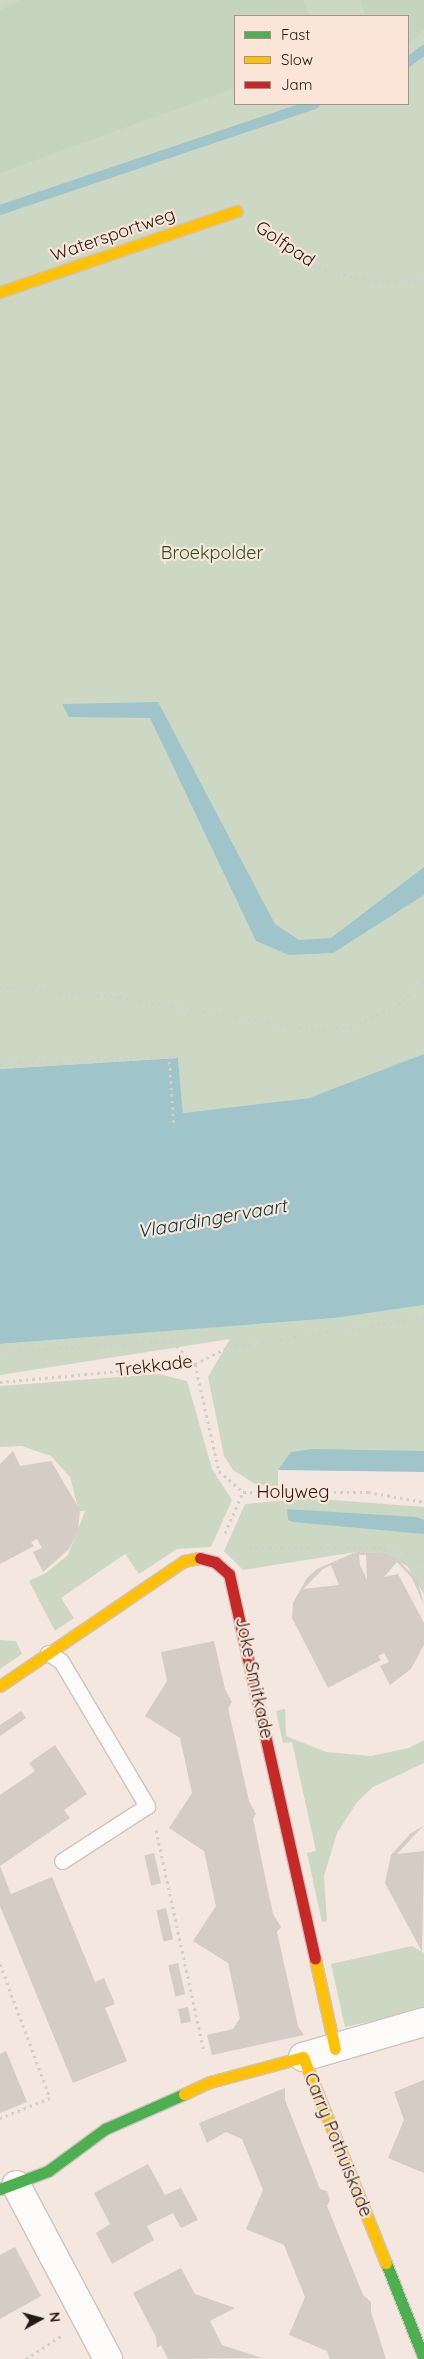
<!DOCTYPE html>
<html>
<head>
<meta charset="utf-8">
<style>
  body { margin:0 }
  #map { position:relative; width:424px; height:2359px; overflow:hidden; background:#f3e7e0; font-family:Quicksand,sans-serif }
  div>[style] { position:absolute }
  .green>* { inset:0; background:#ccd8c4 }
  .forest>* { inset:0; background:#c5d4bd }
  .water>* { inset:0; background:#9fc5ca }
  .stream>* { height:10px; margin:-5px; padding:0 5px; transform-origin:5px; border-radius:5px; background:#9fc5ca }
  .building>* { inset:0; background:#d5ccc6; transform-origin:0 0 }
  .path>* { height:3px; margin-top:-1.5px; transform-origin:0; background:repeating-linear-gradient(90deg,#d1cecc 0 2.5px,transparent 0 6.5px) }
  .roads { filter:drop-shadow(1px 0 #cec4bf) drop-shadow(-1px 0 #cec4bf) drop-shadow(0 1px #cec4bf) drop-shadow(0 -1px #cec4bf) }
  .lane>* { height:15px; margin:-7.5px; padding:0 7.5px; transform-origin:7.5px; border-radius:7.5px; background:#fdfbfa }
  .street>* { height:28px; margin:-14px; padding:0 14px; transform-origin:14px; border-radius:14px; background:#fdfbfa }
  .fast>* { height:11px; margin:-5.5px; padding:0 5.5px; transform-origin:5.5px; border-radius:5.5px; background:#4caf50 }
  .slow>* { height:11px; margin:-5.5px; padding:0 5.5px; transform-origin:5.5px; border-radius:5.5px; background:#ffc107 }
  .jam>* { height:11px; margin:-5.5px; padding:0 5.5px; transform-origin:5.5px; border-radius:5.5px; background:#c62828 }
  span { translate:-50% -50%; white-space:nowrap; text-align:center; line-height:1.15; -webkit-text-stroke:4.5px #fbe5d8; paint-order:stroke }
  .street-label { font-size:18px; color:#211915 }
  .park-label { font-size:18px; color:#205427 }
  .water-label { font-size:19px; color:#003941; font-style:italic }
  .legend { position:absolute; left:234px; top:15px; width:175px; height:90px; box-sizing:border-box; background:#fbe5d8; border:1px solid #a4938a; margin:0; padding:6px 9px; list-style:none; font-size:15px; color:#211915 }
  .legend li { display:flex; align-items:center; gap:10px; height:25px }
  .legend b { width:25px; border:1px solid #a4938a }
  .north { position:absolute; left:15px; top:2294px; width:50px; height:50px; -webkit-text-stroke:4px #fbe5d8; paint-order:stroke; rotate:83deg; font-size:14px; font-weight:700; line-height:20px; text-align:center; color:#211915 }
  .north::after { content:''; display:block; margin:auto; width:18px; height:22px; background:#211915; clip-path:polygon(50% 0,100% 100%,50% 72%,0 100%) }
</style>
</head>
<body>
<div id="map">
  <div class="green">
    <div style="clip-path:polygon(evenodd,0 0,424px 0,424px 1068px,309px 1098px,183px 1113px,178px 1058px,0 1069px,0 0,235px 16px,408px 16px,408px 104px,235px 104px,235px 16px)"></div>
    <div style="clip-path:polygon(424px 1305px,424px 1451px,287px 1461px,278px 1470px,278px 1486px,257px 1485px,233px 1470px,224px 1456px,208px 1377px,230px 1339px,0 1375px,0 1344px,334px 1318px)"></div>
    <div style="clip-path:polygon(159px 1374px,187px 1381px,212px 1469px,232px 1500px,211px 1547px,177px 1549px,139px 1574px,125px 1554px,61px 1598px,74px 1618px,55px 1631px,29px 1581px,46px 1573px,68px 1555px,85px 1511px,79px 1511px,70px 1477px,51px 1456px,22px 1446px,0 1447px,0 1386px)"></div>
    <div style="clip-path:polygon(307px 1498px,424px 1507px,424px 1520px,287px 1509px,424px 1534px,424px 1594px,407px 1566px,384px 1553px,356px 1552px,243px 1570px,224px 1551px,245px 1504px)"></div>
    <div style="clip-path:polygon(0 1640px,16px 1641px,22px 1654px,0 1669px)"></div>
    <div style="clip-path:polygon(285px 1709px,286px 1736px,326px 1752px,371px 1756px,409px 1748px,424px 1740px,424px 1763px,373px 1787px,357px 1802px,337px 1833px,324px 1876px,327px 1921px,322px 1922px,307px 1853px,316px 1851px,292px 1742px,283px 1743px,276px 1711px)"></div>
    <div style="clip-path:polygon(412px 1946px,424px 1953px,424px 2010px,345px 2027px,331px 1964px)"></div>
  </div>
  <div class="forest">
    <div style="clip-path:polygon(20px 0,303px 0,309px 16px,235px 16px,235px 88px,0 173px,0 10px)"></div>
    <div style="clip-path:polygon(360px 0,424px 0,424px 29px,408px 45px,408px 16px,366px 16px)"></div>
  </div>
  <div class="water">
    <div style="clip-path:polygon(158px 702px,275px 924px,299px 940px,331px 938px,424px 867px,424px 895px,333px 953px,289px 955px,256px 941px,150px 718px,69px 717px,62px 704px)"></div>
    <div style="clip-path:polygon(424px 1054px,424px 1305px,335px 1318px,0 1344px,0 1069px,178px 1058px,183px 1113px,309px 1098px)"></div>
    <div style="clip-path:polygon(313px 1449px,424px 1451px,424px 1472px,278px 1470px,291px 1452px)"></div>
    <div style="clip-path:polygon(287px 1509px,416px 1517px,424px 1520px,424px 1534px,293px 1522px,288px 1520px)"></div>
  </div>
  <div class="stream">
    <div style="left:408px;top:62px;width:20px;rotate:-37deg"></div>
    <div style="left:0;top:210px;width:332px;rotate:-18.6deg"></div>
  </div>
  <div class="building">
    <div style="clip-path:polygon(13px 1451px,20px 1466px,51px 1461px,80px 1510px,78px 1531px,69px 1549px,43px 1572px,33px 1552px,42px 1548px,37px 1539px,31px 1542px,34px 1546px,0 1564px,0 1464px)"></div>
    <div style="clip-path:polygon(evenodd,356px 1552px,384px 1553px,396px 1558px,417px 1579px,424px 1605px,412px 1578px,397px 1562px,384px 1577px,398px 1574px,424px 1623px,424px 1645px,411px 1669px,390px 1685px,380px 1666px,389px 1662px,384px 1653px,378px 1656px,381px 1660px,328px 1688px,292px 1618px,293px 1603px,307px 1578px,317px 1569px,356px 1552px,359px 1555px,366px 1555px,367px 1580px,360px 1565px,359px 1555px,356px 1552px,331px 1565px,339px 1585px,303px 1589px,323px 1569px,331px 1565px)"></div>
    <div style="clip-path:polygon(214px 1641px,225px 1689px,232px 1702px,228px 1708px,249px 1801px,256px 1814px,253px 1819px,273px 1914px,281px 1927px,277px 1932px,298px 2026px,304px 2035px,212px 2055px,207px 2035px,233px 2029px,240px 2018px,228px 1963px,193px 1941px,216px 1906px,204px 1851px,169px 1828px,192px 1793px,180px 1738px,145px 1716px,167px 1681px,161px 1652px)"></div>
    <div style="clip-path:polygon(21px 1711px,26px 1718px,0 1736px,0 1725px)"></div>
    <div style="clip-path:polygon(55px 1745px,87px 1794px,64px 1810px,70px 1818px,0 1866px,11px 1894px,52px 1877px,95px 1982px,104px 1978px,115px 2004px,105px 2008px,127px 2061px,73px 2083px,0 1906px,0 1795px,35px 1771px,29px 1763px)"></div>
    <div style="clip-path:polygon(424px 1825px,397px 1854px,424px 1851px,422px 1952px,385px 1883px,391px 1855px,410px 1834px)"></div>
    <div style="left:154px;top:1853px;width:31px;height:10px;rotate:77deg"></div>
    <div style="left:166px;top:1908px;width:32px;height:10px;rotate:77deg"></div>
    <div style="left:178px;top:1963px;width:32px;height:10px;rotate:77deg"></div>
    <div style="left:188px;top:2007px;width:15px;height:10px;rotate:79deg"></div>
    <div style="clip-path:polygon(6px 2051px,27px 2102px,0 2113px,0 2054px)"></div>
    <div style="clip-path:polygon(424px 2080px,424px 2173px,388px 2158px,404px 2120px,394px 2092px)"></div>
    <div style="clip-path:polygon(285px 2088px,285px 2100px,320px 2189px,327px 2191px,330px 2200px,327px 2206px,363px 2295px,371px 2302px,371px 2312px,386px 2359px,330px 2359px,327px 2351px,289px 2335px,305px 2297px,284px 2245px,246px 2229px,263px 2190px,242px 2139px,226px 2132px,207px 2143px,199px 2123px)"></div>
    <div style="clip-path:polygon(148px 2164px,165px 2195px,181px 2188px,198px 2220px,181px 2228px,173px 2213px,147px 2226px,154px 2240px,112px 2264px,96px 2233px,110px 2224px,94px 2193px)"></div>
    <div style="clip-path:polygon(15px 2247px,41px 2296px,0 2319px,0 2255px)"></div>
    <div style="clip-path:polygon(181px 2268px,195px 2294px,235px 2308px,210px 2321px,222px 2345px,262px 2358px,168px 2359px,161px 2345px,157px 2348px,156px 2337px,133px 2293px)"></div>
  </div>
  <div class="path">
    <div style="left:261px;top:228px;width:70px;rotate:35.1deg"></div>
    <div style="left:318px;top:268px;width:59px;rotate:13.8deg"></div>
    <div style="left:375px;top:282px;width:49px;rotate:-3.5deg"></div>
    <div style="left:0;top:987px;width:119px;rotate:4.8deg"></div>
    <div style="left:119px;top:997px;width:201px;rotate:9.7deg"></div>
    <div style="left:317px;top:1031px;width:36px;rotate:-8deg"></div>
    <div style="left:353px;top:1026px;width:50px;rotate:-25deg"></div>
    <div style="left:398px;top:1005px;width:36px;rotate:-44deg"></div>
    <div style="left:0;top:1064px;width:169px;rotate:-3deg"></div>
    <div style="left:169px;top:1055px;width:72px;rotate:86deg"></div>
    <div style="left:0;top:1352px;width:172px;rotate:-3.7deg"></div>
    <div style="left:172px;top:1341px;width:32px;rotate:46deg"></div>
    <div style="left:195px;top:1364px;width:110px;rotate:77.4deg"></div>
    <div style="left:219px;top:1471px;width:32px;rotate:41deg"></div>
    <div style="left:243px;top:1492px;width:125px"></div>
    <div style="left:368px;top:1492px;width:57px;rotate:10.1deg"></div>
    <div style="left:0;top:1382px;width:196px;rotate:-5.3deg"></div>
    <div style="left:195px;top:1364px;width:38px;rotate:-27deg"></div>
    <div style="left:229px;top:1347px;width:197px;rotate:-8.7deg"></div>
    <div style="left:225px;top:1533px;width:45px;rotate:-66.3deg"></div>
    <div style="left:249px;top:1548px;width:129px"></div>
    <div style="left:378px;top:1548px;width:27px;rotate:10deg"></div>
    <div style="left:405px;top:1553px;width:21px;rotate:28deg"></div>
    <div style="left:156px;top:1830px;width:227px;rotate:77.8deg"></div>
    <div style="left:0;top:1964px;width:143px;rotate:69.5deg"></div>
    <div style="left:50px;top:2098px;width:54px;rotate:158.2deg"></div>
    <div style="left:26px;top:2359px;width:42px;rotate:-33.3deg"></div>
  </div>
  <div class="roads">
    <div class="lane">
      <div style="left:48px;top:1653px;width:15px;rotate:32deg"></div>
      <div style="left:61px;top:1661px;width:169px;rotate:59.3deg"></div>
      <div style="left:147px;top:1806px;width:101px;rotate:147.1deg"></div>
    </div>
    <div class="street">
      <div style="left:303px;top:2057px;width:126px;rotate:-16.1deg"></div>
      <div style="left:16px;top:2185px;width:197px;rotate:62.1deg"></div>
    </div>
    <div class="fast">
      <div style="left:0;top:2189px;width:51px;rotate:-20.6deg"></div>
      <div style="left:48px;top:2171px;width:71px;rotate:-36.4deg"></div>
      <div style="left:105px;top:2129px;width:86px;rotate:-23.9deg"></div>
      <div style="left:386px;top:2263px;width:103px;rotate:68.4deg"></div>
    </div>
    <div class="slow">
      <div style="left:0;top:292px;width:250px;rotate:-18.9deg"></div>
      <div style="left:0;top:1686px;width:222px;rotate:-34.2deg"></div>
      <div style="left:184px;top:1561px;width:16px;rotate:-11deg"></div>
      <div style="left:315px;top:1959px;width:92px;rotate:77.5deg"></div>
      <div style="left:184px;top:2094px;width:29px;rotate:-25deg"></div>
      <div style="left:210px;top:2082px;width:96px;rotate:-15deg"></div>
      <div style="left:303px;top:2057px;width:222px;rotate:68.1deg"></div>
    </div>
    <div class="jam">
      <div style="left:200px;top:1558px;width:16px;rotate:15deg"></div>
      <div style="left:215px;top:1562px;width:18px;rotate:41deg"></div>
      <div style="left:229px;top:1574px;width:394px;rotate:77.4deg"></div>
    </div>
  </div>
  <div class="street-label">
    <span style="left:113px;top:235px;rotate:-19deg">Watersportweg</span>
    <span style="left:285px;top:244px;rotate:34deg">Golfpad</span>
    <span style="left:154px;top:1366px;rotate:-7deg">Trekkade</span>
    <span style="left:293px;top:1492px">Holyweg</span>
    <span style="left:254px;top:1678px;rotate:78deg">Joke Smitkade</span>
    <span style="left:338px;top:2145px;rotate:68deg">Carry Pothuiskade</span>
  </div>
  <div class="park-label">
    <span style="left:212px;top:553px">Broekpolder</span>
  </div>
  <div class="water-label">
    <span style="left:212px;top:1219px;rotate:-10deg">Vlaardingervaart</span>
  </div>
  <ul class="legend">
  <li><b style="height:6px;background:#4caf50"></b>Fast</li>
  <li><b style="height:6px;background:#ffc107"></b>Slow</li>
  <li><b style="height:6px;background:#c62828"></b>Jam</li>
  </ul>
  <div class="north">N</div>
</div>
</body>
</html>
